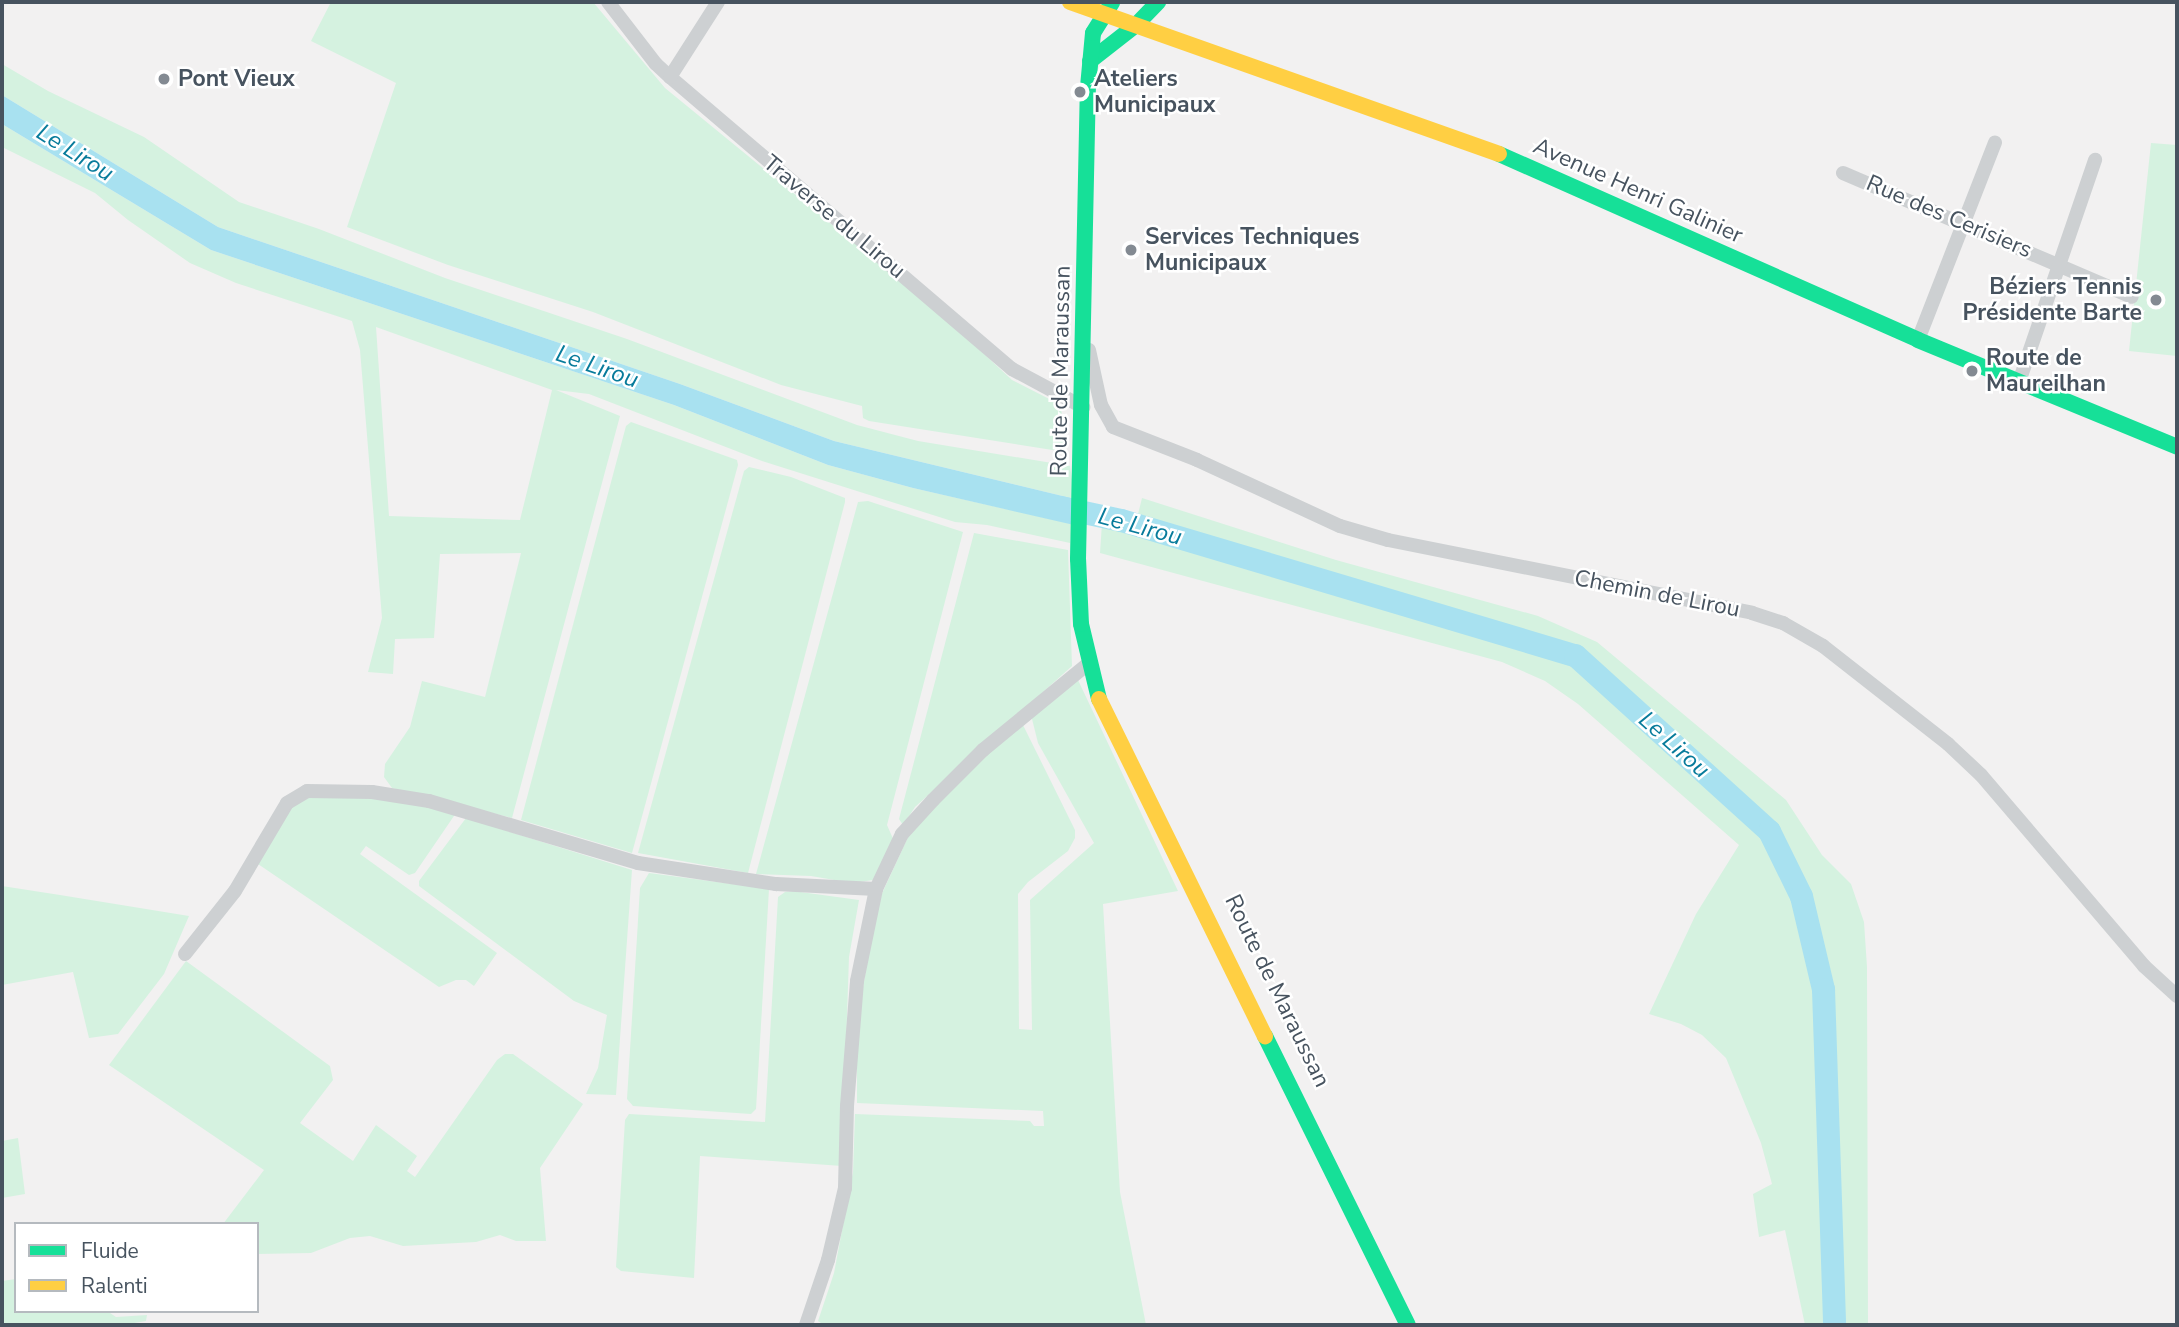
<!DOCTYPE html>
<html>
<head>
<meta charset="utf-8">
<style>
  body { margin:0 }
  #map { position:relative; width:2179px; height:1327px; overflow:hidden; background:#f2f1f1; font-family:"Nunito Sans",sans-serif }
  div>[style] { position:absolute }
  .green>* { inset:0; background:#d5f2e0 }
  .water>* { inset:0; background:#a8e1f0 }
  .river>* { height:23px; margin:-11.5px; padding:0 11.5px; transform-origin:11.5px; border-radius:11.5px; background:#a8e1f0 }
  .street>* { height:14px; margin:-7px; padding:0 7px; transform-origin:7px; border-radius:7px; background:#cdd0d2 }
  .fast>* { height:16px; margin:-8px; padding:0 8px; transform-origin:8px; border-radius:8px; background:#16e098 }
  .slow>* { height:16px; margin:-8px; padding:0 8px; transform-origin:8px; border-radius:8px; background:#ffcf43 }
  .dots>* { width:19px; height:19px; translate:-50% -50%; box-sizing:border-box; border:4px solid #fff; border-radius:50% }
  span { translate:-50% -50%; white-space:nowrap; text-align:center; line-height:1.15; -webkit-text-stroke:5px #fff; paint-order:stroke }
  .poi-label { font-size:23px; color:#47535f; font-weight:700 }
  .left { translate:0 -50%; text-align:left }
  .right { translate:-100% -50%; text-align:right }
  .street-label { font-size:23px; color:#47535f }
  .water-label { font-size:24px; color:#077b9b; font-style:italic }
  .frame { position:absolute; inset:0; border:4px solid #47535f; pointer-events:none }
  .legend { position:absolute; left:14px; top:1222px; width:245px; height:91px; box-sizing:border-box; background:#fff; border:2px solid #b5babf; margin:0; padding:9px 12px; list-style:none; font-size:21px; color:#47535f }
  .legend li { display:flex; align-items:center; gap:14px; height:35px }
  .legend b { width:35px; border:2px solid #b5babf }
</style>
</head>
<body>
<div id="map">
  <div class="green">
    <div style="clip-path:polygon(331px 2px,593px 2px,665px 88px,940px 313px,1012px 380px,1059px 404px,1066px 427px,1065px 452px,869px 421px,863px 418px,862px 406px,781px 385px,593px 312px,448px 265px,347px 227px,396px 83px,311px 41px)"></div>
    <div style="clip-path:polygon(2px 64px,48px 91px,144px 137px,239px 202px,319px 229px,445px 278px,627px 339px,857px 425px,918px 441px,1070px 466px,1075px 499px,834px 441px,680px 384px,218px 227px,2px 95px)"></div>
    <div style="clip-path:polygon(evenodd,2px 124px,211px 250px,674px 405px,828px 465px,913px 488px,1072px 524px,1070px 543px,987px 525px,955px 522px,762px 461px,589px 394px,556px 390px,620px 416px,512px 818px,392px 788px,384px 777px,385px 764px,410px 727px,422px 681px,485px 697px,521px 553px,440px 554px,434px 638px,395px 639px,393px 674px,368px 672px,382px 618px,360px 350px,352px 321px,236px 283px,190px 263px,128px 220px,95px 193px,2px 147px,2px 124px,376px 327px,552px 390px,520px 520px,389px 516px,376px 327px)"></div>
    <div style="clip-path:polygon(2151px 143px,2177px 145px,2177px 356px,2129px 351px)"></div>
    <div style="clip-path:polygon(631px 422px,737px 460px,738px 465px,632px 853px,521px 820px,626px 426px)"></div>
    <div style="clip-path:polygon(749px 467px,791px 477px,845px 498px,845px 502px,748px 873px,638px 853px,744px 471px)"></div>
    <div style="clip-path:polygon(1142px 498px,1336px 560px,1538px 616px,1597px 642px,1786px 800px,1822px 855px,1851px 884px,1864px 922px,1867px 967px,1868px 1325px,1805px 1325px,1785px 1230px,1759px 1237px,1753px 1194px,1772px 1184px,1761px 1143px,1726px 1058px,1702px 1035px,1681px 1024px,1649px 1014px,1696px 914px,1739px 845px,1578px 704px,1545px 681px,1502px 662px,1100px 553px,1102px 523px,1308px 580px,1311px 568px,1138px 514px)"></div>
    <div style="clip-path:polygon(868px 501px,963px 532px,887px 825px,894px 841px,873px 880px,852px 883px,811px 876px,756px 874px,858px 502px)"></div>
    <div style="clip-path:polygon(974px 533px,1068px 550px,1072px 666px,915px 807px,903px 825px,899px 819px)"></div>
    <div style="clip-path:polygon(1078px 680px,1178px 891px,1103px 904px,1120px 1192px,1146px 1325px,824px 1325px,818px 1321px,834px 1273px,853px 1172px,855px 1114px,1030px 1121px,1034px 1126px,1044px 1126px,1043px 1111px,857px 1103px,857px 1021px,878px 902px,909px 835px,980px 758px,1022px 723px,1075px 830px,1075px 838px,1068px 851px,1028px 882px,1018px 894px,1019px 1029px,1032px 1030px,1030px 900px,1094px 843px,1038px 743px,1031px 715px)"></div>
    <div style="clip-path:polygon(332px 788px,456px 813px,415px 873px,409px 875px,366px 846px,360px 854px,497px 953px,474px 986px,466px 980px,456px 980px,439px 987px,258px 864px,299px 794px)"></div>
    <div style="clip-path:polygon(466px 818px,632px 870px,616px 1095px,586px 1094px,598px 1068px,607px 1015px,574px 1001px,419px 886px,419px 881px)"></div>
    <div style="clip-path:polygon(649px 873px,769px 889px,756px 1109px,751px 1114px,633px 1106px,627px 1099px,640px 888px)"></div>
    <div style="clip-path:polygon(2px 886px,60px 895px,189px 916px,164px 974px,118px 1034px,89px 1038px,73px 972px,2px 985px)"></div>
    <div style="clip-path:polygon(793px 891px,859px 900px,849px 957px,842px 1166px,700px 1156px,694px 1278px,621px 1271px,616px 1267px,625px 1120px,629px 1114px,765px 1122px,778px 897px,785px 892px)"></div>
    <div style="clip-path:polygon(186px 961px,330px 1066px,333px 1080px,300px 1123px,353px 1161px,376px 1125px,417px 1156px,407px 1171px,415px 1177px,497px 1060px,505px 1054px,513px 1054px,583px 1104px,540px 1168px,546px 1241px,516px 1241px,500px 1235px,476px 1242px,403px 1246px,370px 1236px,350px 1238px,311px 1253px,257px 1254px,257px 1224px,223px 1224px,264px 1170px,109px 1065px)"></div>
    <div style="clip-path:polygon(18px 1138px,25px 1194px,2px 1198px,2px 1141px)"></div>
    <div style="clip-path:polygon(16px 1279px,16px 1311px,107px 1311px,116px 1317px,147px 1315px,146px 1321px,123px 1325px,2px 1325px,2px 1281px)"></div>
  </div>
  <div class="water">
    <div style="clip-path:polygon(2px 95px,218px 227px,680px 384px,834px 441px,1075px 499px,1074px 525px,913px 488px,828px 465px,674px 405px,211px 250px,2px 124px)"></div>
  </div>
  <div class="river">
    <div style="left:1060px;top:507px;width:62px;rotate:12deg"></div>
    <div style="left:1121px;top:520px;width:474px;rotate:16.6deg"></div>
    <div style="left:1575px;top:655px;width:262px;rotate:42.2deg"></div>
    <div style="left:1769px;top:831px;width:72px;rotate:63.8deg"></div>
    <div style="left:1801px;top:896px;width:96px;rotate:76.7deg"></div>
    <div style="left:1823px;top:989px;width:336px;rotate:88.1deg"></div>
  </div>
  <div class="street">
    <div style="left:608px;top:2px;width:78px;rotate:52.3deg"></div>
    <div style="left:656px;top:64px;width:19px;rotate:43deg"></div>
    <div style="left:670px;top:77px;width:450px;rotate:40.5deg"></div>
    <div style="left:1012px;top:369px;width:81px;rotate:28.2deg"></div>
    <div style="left:670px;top:77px;width:89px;rotate:-57.4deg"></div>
    <div style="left:1843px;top:173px;width:314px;rotate:23.2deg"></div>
    <div style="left:1918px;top:340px;width:212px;rotate:-68.7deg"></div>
    <div style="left:1089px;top:350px;width:56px;rotate:77.7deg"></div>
    <div style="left:1101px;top:405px;width:25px;rotate:61deg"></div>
    <div style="left:1113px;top:427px;width:90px;rotate:21.4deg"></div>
    <div style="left:1197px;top:460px;width:157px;rotate:24.8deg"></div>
    <div style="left:1340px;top:526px;width:50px;rotate:16.3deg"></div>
    <div style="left:1388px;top:540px;width:371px;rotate:11.3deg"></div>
    <div style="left:1752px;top:613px;width:33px;rotate:18deg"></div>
    <div style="left:1783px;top:623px;width:46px;rotate:29.9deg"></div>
    <div style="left:1823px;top:646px;width:159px;rotate:38.1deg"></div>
    <div style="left:1948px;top:744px;width:45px;rotate:43.2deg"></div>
    <div style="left:1981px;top:775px;width:251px;rotate:49.5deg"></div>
    <div style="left:2144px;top:966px;width:45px;rotate:42.3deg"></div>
    <div style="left:2019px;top:382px;width:235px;rotate:-71.1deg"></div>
    <div style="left:185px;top:954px;width:80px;rotate:-51.6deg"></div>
    <div style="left:235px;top:891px;width:102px;rotate:-59.4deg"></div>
    <div style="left:287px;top:803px;width:23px;rotate:-31deg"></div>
    <div style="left:307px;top:791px;width:65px;rotate:0.9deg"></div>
    <div style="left:372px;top:792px;width:58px;rotate:9deg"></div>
    <div style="left:429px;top:801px;width:218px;rotate:16.5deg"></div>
    <div style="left:638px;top:863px;width:140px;rotate:8.7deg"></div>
    <div style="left:776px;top:884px;width:100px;rotate:2.9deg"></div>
    <div style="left:876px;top:889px;width:61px;rotate:-64.7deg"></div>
    <div style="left:902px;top:834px;width:46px;rotate:-47.6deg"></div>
    <div style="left:933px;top:800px;width:71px;rotate:-45deg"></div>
    <div style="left:983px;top:750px;width:137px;rotate:-39.4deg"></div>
    <div style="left:806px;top:1325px;width:69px;rotate:-71.3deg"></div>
    <div style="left:828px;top:1260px;width:74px;rotate:-76.7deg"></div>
    <div style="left:845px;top:1188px;width:82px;rotate:-88.6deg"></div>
    <div style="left:847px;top:1106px;width:125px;rotate:-85.4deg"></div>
    <div style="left:857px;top:981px;width:94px;rotate:-78.3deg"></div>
  </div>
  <div class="fast">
    <div style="left:1090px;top:61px;width:58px;rotate:-38deg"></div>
    <div style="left:1136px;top:25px;width:32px;rotate:-46deg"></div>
    <div style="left:1499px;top:154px;width:458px;rotate:23.9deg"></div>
    <div style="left:1918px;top:340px;width:280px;rotate:22.4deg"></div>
    <div style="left:1099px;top:699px;width:77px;rotate:-103.5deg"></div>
    <div style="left:1081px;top:624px;width:65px;rotate:-92.6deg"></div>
    <div style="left:1078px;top:559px;width:472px;rotate:-88.8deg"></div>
    <div style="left:1088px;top:87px;width:54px;rotate:-84.7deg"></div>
    <div style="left:1093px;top:33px;width:36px;rotate:-58deg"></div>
    <div style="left:1265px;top:1036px;width:322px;rotate:63.7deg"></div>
  </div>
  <div class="slow">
    <div style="left:1070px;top:2px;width:455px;rotate:19.5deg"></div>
    <div style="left:1099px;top:699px;width:376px;rotate:63.8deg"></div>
  </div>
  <div class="dots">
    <div style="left:164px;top:79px;background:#838a92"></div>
    <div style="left:1080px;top:92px;background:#838a92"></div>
    <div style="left:1131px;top:250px;background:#838a92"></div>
    <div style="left:2156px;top:300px;background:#838a92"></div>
    <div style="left:1972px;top:371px;background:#838a92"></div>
  </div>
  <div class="poi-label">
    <span class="left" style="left:178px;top:79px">Pont Vieux</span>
    <span class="left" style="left:1094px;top:92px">Ateliers<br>Municipaux</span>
    <span class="left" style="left:1145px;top:250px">Services Techniques<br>Municipaux</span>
    <span class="right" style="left:2142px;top:300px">Béziers Tennis<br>Présidente Barte</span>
    <span class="left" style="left:1986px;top:371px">Route de<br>Maureilhan</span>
  </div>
  <div class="street-label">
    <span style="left:1638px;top:191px;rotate:24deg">Avenue Henri Galinier</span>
    <span style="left:834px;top:217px;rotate:40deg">Traverse du Lirou</span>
    <span style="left:1949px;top:217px;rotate:23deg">Rue des Cerisiers</span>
    <span style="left:1061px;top:371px;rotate:-89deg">Route de Maraussan</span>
    <span style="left:1657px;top:594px;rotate:11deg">Chemin de Lirou</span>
    <span style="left:1277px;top:991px;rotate:64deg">Route de Maraussan</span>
  </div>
  <div class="water-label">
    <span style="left:75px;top:153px;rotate:32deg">Le Lirou</span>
    <span style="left:597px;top:367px;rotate:19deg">Le Lirou</span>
    <span style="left:1140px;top:527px;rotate:15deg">Le Lirou</span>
    <span style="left:1674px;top:745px;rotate:42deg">Le Lirou</span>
  </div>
  <div class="frame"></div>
  <ul class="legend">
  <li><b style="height:9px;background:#16e098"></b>Fluide</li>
  <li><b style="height:9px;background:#ffcf43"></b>Ralenti</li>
  </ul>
</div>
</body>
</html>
